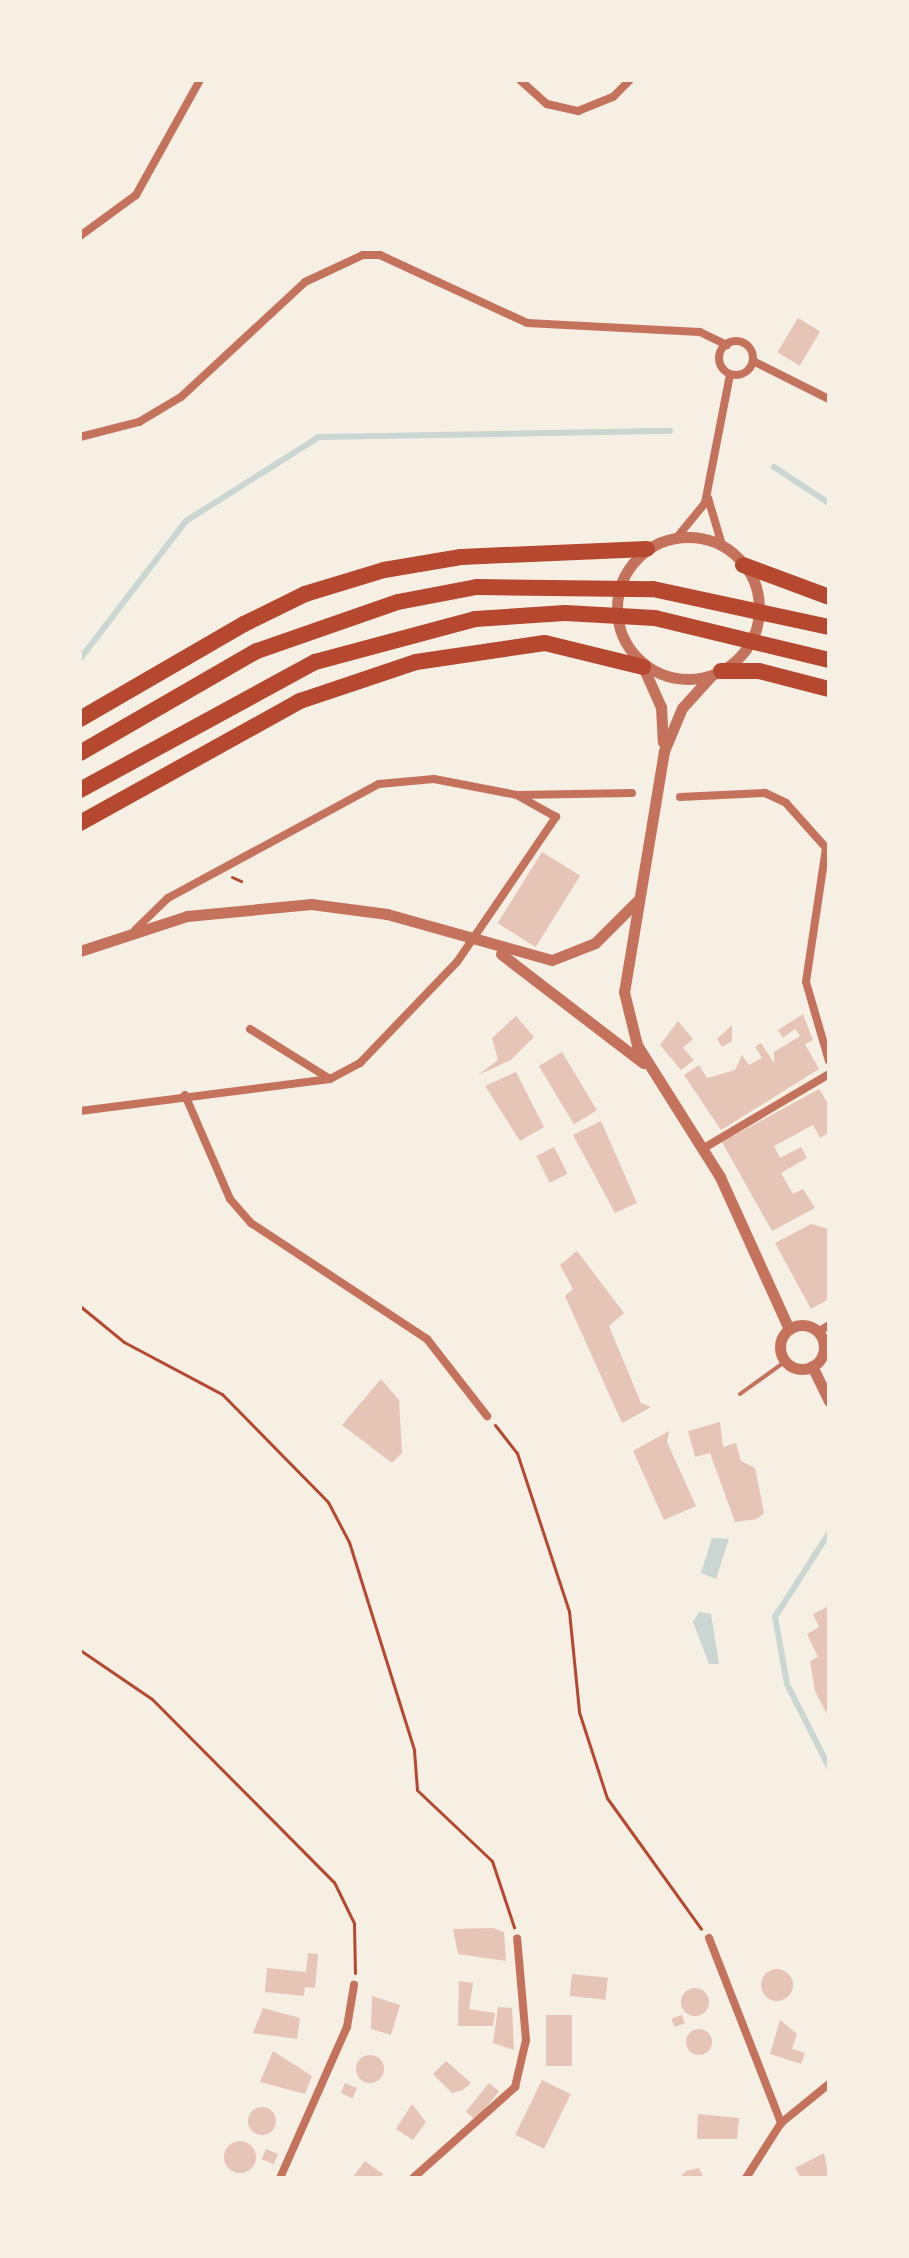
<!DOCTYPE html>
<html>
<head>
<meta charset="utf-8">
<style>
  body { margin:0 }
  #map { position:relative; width:909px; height:2258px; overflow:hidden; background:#f6efe4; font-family:Raleway,sans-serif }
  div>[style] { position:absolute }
  .water>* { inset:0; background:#c9d6d2 }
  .stream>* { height:6px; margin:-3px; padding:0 3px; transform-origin:3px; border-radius:3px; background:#c9d6d2 }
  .building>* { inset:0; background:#e6c5b7; transform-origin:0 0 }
  .round { border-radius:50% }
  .path>* { height:3px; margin:-1.5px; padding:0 1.5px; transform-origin:1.5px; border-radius:1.5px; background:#b5482f }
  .service>* { height:4px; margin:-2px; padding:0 2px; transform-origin:2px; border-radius:2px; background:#c5725c }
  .minor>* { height:8px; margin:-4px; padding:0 4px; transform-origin:4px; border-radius:4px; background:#c5725c }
  .minor>.ring { margin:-4px; padding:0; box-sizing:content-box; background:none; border:8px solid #c5725c; border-radius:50% }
  .tertiary>* { height:11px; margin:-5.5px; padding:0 5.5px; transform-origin:5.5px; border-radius:5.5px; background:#c5725c }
  .tertiary>.ring { margin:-5.5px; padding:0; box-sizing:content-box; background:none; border:11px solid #c5725c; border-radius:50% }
  .motorway>* { height:16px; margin:-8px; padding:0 8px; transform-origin:8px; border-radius:8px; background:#b5482f }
  span { translate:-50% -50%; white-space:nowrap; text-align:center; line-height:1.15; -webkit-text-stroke:6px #f6efe4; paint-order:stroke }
  .frame { position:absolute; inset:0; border:82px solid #f6efe4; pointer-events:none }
</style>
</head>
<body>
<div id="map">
  <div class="water">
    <div style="clip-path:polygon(712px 1538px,729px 1539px,716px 1579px,701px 1573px)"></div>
    <div style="clip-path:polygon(699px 1612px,711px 1614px,719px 1664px,709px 1664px,693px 1622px)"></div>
  </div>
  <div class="stream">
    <div style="left:774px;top:467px;width:66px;rotate:33.2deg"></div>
    <div style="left:80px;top:659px;width:174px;rotate:-52.5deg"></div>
    <div style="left:186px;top:521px;width:157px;rotate:-32.3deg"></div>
    <div style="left:319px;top:437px;width:351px;rotate:-1deg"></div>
    <div style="left:829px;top:1533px;width:100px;rotate:122.7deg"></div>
    <div style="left:775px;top:1617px;width:68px;rotate:79.8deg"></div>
    <div style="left:787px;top:1684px;width:93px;rotate:63.2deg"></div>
  </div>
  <div class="building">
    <div style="left:798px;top:318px;width:26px;height:40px;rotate:31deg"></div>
    <div style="left:542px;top:852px;width:45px;height:84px;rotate:32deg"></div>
    <div style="clip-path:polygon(803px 1014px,813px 1040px,805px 1044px,819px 1069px,721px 1130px,684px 1075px,699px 1065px,707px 1078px,735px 1070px,742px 1055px,749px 1065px,762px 1058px,755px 1047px,761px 1043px,774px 1063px,774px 1052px,800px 1036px,795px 1029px,783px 1038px,778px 1030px)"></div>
    <div style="clip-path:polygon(516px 1016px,534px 1037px,511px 1060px,478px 1075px,498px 1060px,492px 1038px)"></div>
    <div style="clip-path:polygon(678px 1021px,693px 1039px,683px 1048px,694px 1060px,681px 1070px,660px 1045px)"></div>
    <div style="clip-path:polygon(732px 1025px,732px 1041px,722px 1047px,717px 1039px)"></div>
    <div style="left:562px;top:1052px;width:68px;height:27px;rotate:59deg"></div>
    <div style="clip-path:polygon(516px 1072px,544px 1127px,520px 1141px,485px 1086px)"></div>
    <div style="clip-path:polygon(819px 1089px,829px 1105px,829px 1132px,820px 1138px,813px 1125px,774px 1146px,780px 1158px,801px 1147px,807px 1158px,781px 1173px,793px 1194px,803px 1189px,815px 1208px,772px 1231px,722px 1142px)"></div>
    <div style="clip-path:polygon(601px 1121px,637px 1203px,615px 1213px,573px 1135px)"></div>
    <div style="left:554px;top:1147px;width:30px;height:20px;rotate:63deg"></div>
    <div style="clip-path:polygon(811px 1224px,829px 1229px,829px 1299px,811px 1309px,775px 1243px)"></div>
    <div style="clip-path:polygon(577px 1251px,624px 1313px,609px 1326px,641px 1403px,651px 1407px,622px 1423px,565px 1296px,573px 1289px,560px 1265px)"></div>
    <div style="clip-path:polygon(381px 1379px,399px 1400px,402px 1453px,392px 1463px,342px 1425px)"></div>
    <div style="clip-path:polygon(720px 1422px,723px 1447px,736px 1443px,741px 1461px,755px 1468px,764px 1513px,757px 1519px,735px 1522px,710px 1453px,695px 1457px,688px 1431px)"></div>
    <div style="clip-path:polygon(669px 1431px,667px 1442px,696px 1506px,664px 1520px,633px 1451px)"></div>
    <div style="clip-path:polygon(829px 1606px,829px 1718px,815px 1691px,810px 1661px,818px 1657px,807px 1634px,819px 1627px,813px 1614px)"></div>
    <div style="clip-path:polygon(493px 1928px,504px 1932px,506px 1961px,458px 1954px,453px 1929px)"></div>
    <div style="clip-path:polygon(308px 1953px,318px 1954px,315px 1988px,305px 1987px,304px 1996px,265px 1992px,267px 1968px,306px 1972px)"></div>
    <div class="round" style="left:761px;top:1969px;width:32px;height:32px"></div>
    <div style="left:572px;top:1974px;width:36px;height:22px;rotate:6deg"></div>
    <div style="clip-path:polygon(459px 1981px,473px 1983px,469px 2009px,495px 2013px,493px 2026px,458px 2026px)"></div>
    <div class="round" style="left:681px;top:1988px;width:28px;height:28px"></div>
    <div style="clip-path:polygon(372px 1996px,400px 2005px,391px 2035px,371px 2029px)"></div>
    <div style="clip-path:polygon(498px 2007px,512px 2008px,514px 2050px,493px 2043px)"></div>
    <div style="clip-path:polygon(263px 2008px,300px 2018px,297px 2039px,253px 2033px)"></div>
    <div style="left:546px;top:2015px;width:26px;height:51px"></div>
    <div style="left:682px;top:2015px;width:9px;height:11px;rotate:72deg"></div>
    <div style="clip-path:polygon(780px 2020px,797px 2034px,792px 2049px,805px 2053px,801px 2064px,770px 2054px)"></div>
    <div class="round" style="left:686px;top:2029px;width:26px;height:26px"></div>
    <div style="clip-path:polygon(273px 2051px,312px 2076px,305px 2094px,260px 2082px)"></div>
    <div class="round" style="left:356px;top:2055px;width:28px;height:28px"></div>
    <div style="clip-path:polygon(446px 2061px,471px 2083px,463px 2090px,452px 2093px,433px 2074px)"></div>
    <div style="left:542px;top:2080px;width:32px;height:61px;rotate:26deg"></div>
    <div style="left:345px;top:2083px;width:13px;height:11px;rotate:23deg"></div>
    <div style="left:489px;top:2083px;width:13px;height:37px;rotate:39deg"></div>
    <div style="clip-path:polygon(412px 2104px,426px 2122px,413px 2140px,396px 2129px)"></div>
    <div class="round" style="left:248px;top:2107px;width:28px;height:28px"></div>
    <div style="clip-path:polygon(698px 2114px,739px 2118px,737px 2139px,697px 2139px)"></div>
    <div class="round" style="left:224px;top:2141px;width:32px;height:32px"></div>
    <div style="left:266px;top:2149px;width:13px;height:11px;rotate:23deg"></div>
    <div style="clip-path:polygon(824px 2153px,829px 2178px,801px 2178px,795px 2168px)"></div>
    <div style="clip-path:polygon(365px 2161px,383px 2174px,380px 2178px,352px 2178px)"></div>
    <div style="clip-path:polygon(699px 2168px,704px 2178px,680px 2178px,686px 2171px)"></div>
  </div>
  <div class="path">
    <div style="left:232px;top:877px;width:10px;rotate:24deg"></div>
    <div style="left:80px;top:1306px;width:57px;rotate:39.3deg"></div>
    <div style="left:124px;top:1342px;width:111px;rotate:28deg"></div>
    <div style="left:222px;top:1394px;width:151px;rotate:45.5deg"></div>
    <div style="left:328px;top:1502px;width:45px;rotate:62.3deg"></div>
    <div style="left:349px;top:1542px;width:218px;rotate:72.6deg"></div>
    <div style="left:414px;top:1750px;width:40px;rotate:85.7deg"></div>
    <div style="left:417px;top:1790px;width:103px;rotate:43.4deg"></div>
    <div style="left:492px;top:1861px;width:70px;rotate:71.6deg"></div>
    <div style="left:495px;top:1425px;width:36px;rotate:52deg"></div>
    <div style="left:517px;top:1453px;width:166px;rotate:71.8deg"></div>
    <div style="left:569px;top:1611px;width:101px;rotate:84.3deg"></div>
    <div style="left:579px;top:1712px;width:90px;rotate:72deg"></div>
    <div style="left:607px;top:1798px;width:161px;rotate:54.3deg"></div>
    <div style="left:80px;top:1650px;width:87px;rotate:34.2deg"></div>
    <div style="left:152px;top:1699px;width:258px;rotate:45.2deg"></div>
    <div style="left:334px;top:1882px;width:46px;rotate:64deg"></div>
    <div style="left:354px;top:1923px;width:50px;rotate:88.9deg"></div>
  </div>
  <div class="service">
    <div style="left:740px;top:1394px;width:57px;rotate:-35.7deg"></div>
  </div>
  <div class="minor">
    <div style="left:520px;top:80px;width:36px;rotate:42deg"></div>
    <div style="left:547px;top:104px;width:32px;rotate:13deg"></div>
    <div style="left:578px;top:111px;width:38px;rotate:-22deg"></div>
    <div style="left:613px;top:97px;width:24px;rotate:-45deg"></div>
    <div style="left:80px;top:236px;width:69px;rotate:-36.2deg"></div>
    <div style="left:136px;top:195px;width:132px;rotate:-60.9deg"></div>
    <div class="ring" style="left:719px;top:341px;width:26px;height:26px"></div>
    <div style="left:753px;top:361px;width:85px;rotate:26.6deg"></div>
    <div style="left:80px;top:437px;width:61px;rotate:-14.3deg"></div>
    <div style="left:139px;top:422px;width:49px;rotate:-30.8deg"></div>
    <div style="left:181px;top:397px;width:169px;rotate:-42.8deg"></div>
    <div style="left:305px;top:282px;width:64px;rotate:-25deg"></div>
    <div style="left:363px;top:255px;width:17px"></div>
    <div style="left:380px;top:255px;width:162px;rotate:24.8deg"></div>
    <div style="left:527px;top:323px;width:173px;rotate:3deg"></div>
    <div style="left:700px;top:332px;width:30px;rotate:26deg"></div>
    <div style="left:708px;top:498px;width:49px;rotate:73.4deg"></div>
    <div style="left:678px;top:536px;width:43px;rotate:-50.7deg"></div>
    <div style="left:705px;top:503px;width:131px;rotate:-79deg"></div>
    <div style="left:680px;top:797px;width:85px;rotate:-2.7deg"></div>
    <div style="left:765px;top:793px;width:23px;rotate:25deg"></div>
    <div style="left:786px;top:803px;width:63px;rotate:48.2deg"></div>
    <div style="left:826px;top:848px;width:135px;rotate:98.5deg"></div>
    <div style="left:806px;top:982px;width:82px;rotate:73.8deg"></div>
    <div style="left:135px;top:930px;width:46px;rotate:-44.1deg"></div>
    <div style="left:168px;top:898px;width:240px;rotate:-28.4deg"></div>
    <div style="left:379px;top:784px;width:55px;rotate:-5.2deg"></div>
    <div style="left:434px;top:779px;width:85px;rotate:10.9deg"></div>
    <div style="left:517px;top:795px;width:115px;rotate:-1deg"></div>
    <div style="left:250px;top:1029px;width:94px;rotate:32deg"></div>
    <div style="left:185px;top:1095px;width:113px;rotate:66.6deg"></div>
    <div style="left:230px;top:1199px;width:32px;rotate:49deg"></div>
    <div style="left:251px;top:1223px;width:211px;rotate:33.4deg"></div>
    <div style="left:427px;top:1339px;width:98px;rotate:52.1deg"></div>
    <div style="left:80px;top:1111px;width:252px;rotate:-7.3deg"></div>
    <div style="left:330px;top:1079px;width:34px;rotate:-28deg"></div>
    <div style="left:360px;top:1063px;width:140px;rotate:-46.2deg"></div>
    <div style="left:457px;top:962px;width:176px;rotate:-55.7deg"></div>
    <div style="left:556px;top:817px;width:45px;rotate:-150.6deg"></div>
    <div style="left:704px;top:1148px;width:145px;rotate:-30.6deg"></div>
    <div style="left:818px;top:1332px;width:13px;rotate:-32deg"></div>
    <div style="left:709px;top:1938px;width:199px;rotate:68.7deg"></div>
    <div style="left:280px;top:2178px;width:165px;rotate:-66.1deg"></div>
    <div style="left:347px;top:2027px;width:43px;rotate:-80.5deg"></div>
    <div style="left:413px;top:2178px;width:137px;rotate:-41.7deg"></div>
    <div style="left:515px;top:2087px;width:48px;rotate:-76.8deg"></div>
    <div style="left:526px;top:2040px;width:102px;rotate:-95deg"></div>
    <div style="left:746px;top:2178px;width:65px;rotate:-57.5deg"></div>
    <div style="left:781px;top:2123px;width:62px;rotate:-39.1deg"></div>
  </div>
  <div class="tertiary">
    <div class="ring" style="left:617px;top:537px;width:131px;height:131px"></div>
    <div style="left:643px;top:667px;width:44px;rotate:65.8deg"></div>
    <div style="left:661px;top:707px;width:35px;rotate:87deg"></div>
    <div style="left:711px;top:676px;width:43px;rotate:132.2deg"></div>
    <div style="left:682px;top:708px;width:47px;rotate:112.7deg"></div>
    <div style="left:664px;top:751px;width:244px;rotate:99.4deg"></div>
    <div style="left:624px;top:992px;width:55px;rotate:76.2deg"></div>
    <div style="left:637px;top:1045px;width:156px;rotate:57.8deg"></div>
    <div style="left:720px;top:1177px;width:167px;rotate:65.6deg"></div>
    <div style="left:80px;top:951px;width:113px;rotate:-18.1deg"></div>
    <div style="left:187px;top:916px;width:125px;rotate:-5.5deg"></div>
    <div style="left:311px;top:904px;width:77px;rotate:7.5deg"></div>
    <div style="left:387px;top:914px;width:171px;rotate:15.6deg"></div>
    <div style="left:552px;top:960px;width:46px;rotate:-21.6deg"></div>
    <div style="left:595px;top:943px;width:59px;rotate:-45deg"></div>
    <div style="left:501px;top:954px;width:179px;rotate:37.5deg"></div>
    <div class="ring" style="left:780px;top:1325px;width:33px;height:33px"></div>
    <div style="left:812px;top:1366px;width:39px;rotate:64deg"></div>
  </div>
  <div class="motorway">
    <div style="left:743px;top:565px;width:92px;rotate:20.4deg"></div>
    <div style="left:721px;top:671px;width:38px"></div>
    <div style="left:759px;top:671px;width:72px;rotate:14.4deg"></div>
    <div style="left:80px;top:719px;width:190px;rotate:-30.1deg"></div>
    <div style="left:244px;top:624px;width:68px;rotate:-26.2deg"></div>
    <div style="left:305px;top:594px;width:83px;rotate:-16.9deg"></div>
    <div style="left:384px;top:570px;width:78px;rotate:-9.6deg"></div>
    <div style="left:461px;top:557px;width:186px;rotate:-2.5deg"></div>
    <div style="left:80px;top:753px;width:204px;rotate:-30deg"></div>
    <div style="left:257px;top:651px;width:149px;rotate:-19.2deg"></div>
    <div style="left:398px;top:602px;width:80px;rotate:-10.8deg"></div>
    <div style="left:477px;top:587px;width:176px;rotate:0.7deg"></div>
    <div style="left:653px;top:589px;width:180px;rotate:12.2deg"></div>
    <div style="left:80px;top:790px;width:268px;rotate:-28.6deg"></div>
    <div style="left:315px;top:662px;width:166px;rotate:-15deg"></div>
    <div style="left:475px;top:619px;width:90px;rotate:-3.8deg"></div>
    <div style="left:565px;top:613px;width:90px;rotate:3.2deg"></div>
    <div style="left:655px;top:618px;width:179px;rotate:13.6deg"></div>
    <div style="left:80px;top:823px;width:252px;rotate:-29deg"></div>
    <div style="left:300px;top:701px;width:122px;rotate:-18.6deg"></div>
    <div style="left:416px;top:662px;width:130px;rotate:-8.4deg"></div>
    <div style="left:545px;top:643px;width:101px;rotate:13.8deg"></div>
  </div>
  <div class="frame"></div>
</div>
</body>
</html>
